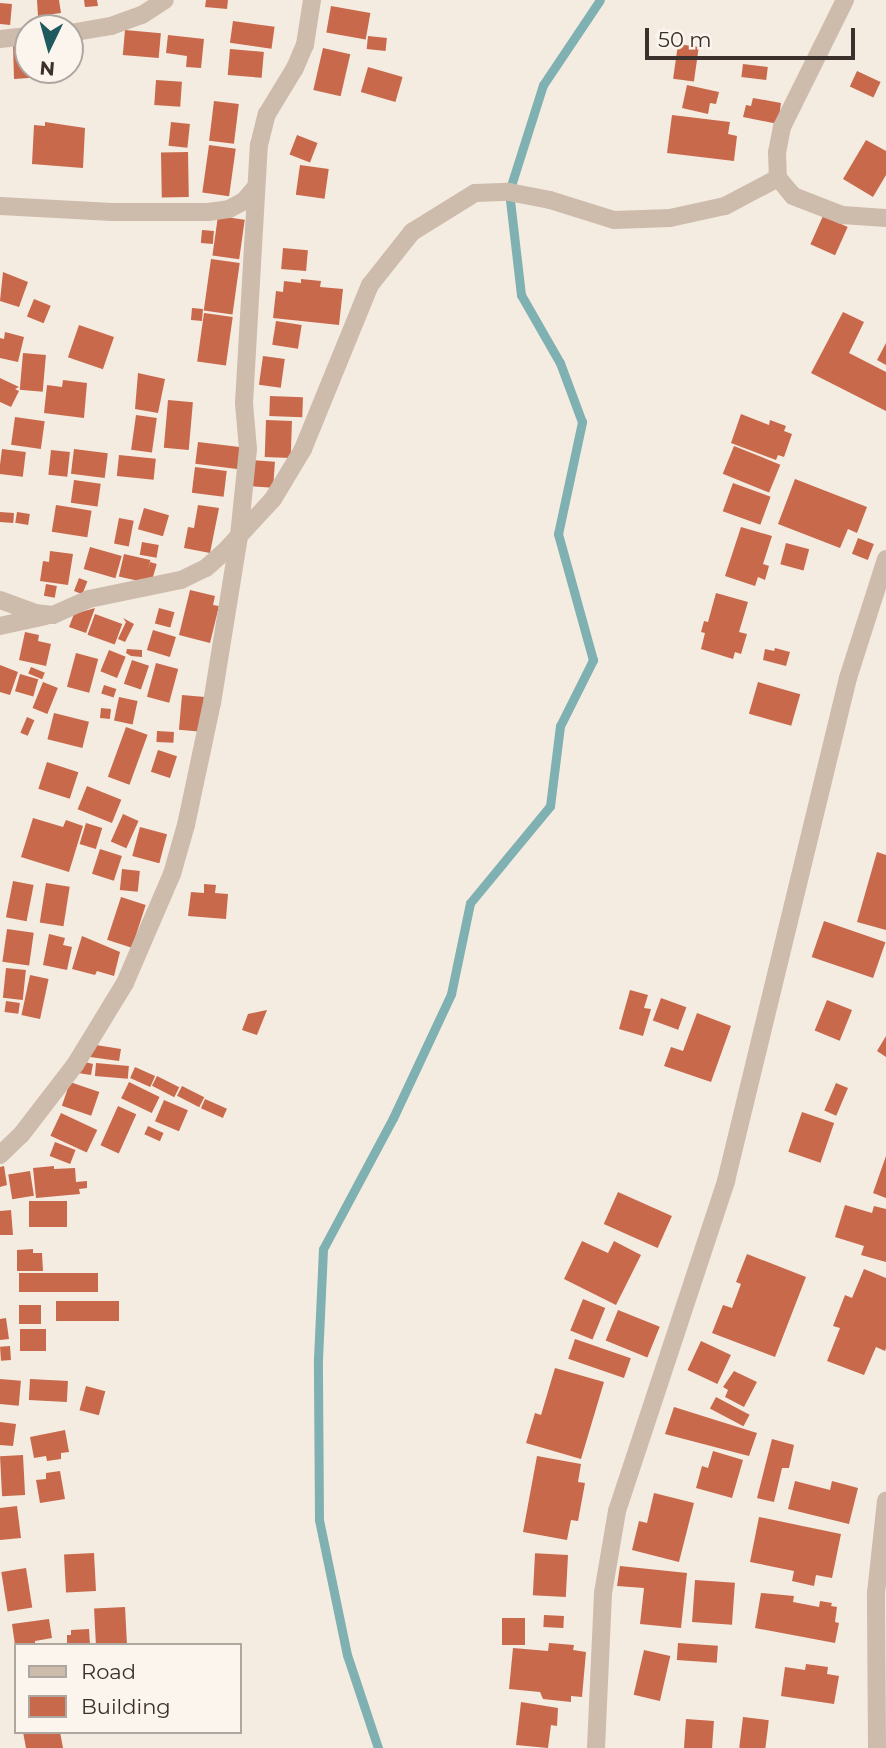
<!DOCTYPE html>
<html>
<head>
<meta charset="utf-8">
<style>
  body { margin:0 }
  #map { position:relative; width:886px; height:1748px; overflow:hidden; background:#f4ebe1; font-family:Montserrat,sans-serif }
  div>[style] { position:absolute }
  .stream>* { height:9px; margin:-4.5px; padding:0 4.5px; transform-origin:4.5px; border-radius:4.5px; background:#7fb0b2 }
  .building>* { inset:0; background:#c8694b; transform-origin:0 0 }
  .minor>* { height:18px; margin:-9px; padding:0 9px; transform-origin:9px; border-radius:9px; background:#cdbbac }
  span { translate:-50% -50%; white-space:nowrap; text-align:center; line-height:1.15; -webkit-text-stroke:5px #fbf5ee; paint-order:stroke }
  .legend { position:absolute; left:14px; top:1643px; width:228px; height:91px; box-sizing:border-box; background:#fbf5ee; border:2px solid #aea6a0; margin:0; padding:9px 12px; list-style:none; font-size:21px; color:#3b302b }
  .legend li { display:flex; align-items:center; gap:14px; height:35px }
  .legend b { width:35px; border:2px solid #aea6a0 }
  .north { position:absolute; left:14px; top:14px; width:70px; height:70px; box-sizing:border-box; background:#fbf5ee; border:2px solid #aea6a0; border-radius:50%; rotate:185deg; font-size:19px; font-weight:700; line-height:28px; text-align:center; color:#3b302b }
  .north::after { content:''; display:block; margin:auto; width:24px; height:32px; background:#1f5a5e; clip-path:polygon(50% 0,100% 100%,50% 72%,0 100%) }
  .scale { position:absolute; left:645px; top:28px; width:210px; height:32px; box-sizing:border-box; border:4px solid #3b302b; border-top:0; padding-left:9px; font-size:21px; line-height:24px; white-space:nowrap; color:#3b302b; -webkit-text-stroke:5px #fbf5ee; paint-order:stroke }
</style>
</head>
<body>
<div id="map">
  <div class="stream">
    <div style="left:378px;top:1748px;width:98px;rotate:-108.4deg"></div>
    <div style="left:347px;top:1655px;width:138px;rotate:-101.7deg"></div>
    <div style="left:319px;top:1520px;width:161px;rotate:-90.4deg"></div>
    <div style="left:318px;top:1359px;width:110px;rotate:-87.4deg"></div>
    <div style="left:323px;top:1249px;width:149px;rotate:-61.9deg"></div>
    <div style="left:393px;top:1118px;width:137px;rotate:-64.9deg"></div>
    <div style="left:451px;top:994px;width:93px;rotate:-78.2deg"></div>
    <div style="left:470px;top:903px;width:126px;rotate:-50.5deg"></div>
    <div style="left:550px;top:806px;width:81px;rotate:-82.9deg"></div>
    <div style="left:560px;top:726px;width:74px;rotate:-63.4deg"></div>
    <div style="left:593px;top:660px;width:131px;rotate:-105.5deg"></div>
    <div style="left:558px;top:534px;width:115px;rotate:-77.9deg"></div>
    <div style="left:582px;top:422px;width:63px;rotate:-110.4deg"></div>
    <div style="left:560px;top:363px;width:78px;rotate:-119.8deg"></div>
    <div style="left:521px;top:295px;width:104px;rotate:-96.6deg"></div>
    <div style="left:509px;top:192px;width:112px;rotate:-72.4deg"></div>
    <div style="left:543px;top:85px;width:102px;rotate:-56.2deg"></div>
  </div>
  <div class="building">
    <div style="clip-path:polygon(37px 0,59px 0,61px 13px,38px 16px)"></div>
    <div style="clip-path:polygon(84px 0,97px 0,98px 6px,85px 7px)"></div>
    <div style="clip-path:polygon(206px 0,228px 0,227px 9px,205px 7px)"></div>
    <div style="left:0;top:3px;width:12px;height:21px;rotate:5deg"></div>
    <div style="left:331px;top:6px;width:40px;height:27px;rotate:10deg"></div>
    <div style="left:233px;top:21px;width:42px;height:22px;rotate:8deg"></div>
    <div style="left:125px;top:30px;width:36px;height:25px;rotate:5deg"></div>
    <div style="clip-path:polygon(168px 35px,204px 39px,201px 68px,186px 67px,187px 56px,166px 53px)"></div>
    <div style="left:368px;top:36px;width:19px;height:13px;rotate:6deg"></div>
    <div style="clip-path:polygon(28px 44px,28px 70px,42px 70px,43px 77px,14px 79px,13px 45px)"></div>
    <div style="left:678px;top:44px;width:21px;height:35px;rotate:8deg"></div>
    <div style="left:323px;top:48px;width:28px;height:43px;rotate:13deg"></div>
    <div style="left:230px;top:49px;width:34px;height:26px;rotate:5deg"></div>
    <div style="left:743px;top:64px;width:25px;height:13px;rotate:7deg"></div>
    <div style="left:368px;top:67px;width:36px;height:26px;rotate:16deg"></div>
    <div style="left:857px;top:71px;width:26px;height:17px;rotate:25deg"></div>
    <div style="left:156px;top:80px;width:26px;height:25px;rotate:4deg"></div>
    <div style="clip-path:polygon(687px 85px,719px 92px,716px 104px,710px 103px,708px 114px,682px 108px)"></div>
    <div style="clip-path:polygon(753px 98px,781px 103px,778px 124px,743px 117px,746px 105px,751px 106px)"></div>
    <div style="left:214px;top:101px;width:25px;height:40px;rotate:7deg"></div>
    <div style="clip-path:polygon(672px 115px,730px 122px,728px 134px,737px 136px,734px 161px,667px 153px)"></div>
    <div style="clip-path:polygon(45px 122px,85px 128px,83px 168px,32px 164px,34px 125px,45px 126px)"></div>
    <div style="left:171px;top:122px;width:19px;height:24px;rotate:6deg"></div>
    <div style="left:297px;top:135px;width:22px;height:21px;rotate:21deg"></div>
    <div style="clip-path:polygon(866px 140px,886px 151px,886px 175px,873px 197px,843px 179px)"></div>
    <div style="left:209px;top:145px;width:27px;height:48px;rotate:8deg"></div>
    <div style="left:188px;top:152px;width:45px;height:27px;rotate:89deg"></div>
    <div style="left:300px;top:165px;width:29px;height:30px;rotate:8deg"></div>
    <div style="left:218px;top:216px;width:27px;height:40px;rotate:8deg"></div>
    <div style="left:823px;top:216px;width:27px;height:31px;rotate:24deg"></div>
    <div style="left:202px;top:230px;width:12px;height:13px;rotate:5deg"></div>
    <div style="left:283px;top:248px;width:25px;height:21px;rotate:5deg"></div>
    <div style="left:211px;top:259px;width:29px;height:52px;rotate:8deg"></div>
    <div style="clip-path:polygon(3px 272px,28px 282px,19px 307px,0 301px)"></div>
    <div style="clip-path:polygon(301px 279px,321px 281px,320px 287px,343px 289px,339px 325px,273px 318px,276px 291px,283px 292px,284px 281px,301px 283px)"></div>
    <div style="left:34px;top:299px;width:18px;height:19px;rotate:22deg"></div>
    <div style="left:192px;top:308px;width:11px;height:12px;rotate:5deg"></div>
    <div style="clip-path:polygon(843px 312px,864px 322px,849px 353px,886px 372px,886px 411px,811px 373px)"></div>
    <div style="left:204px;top:313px;width:29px;height:49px;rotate:8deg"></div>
    <div style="left:276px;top:321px;width:26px;height:24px;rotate:9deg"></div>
    <div style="left:79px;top:325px;width:37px;height:34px;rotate:19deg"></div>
    <div style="clip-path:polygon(5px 332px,24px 337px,18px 362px,0 358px,0 338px,4px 339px)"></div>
    <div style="clip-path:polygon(886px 343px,886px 365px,877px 360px)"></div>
    <div style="left:23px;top:353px;width:23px;height:37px;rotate:5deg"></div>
    <div style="left:263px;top:356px;width:22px;height:29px;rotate:8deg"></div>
    <div style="clip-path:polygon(138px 373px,165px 379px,158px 413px,135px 409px)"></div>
    <div style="clip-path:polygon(0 378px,19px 387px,15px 389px,19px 391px,11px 407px,0 402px)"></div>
    <div style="clip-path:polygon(63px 380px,87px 383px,84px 418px,44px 413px,47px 385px,62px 387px)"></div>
    <div style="left:270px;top:396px;width:33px;height:20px;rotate:2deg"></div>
    <div style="left:168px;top:400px;width:25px;height:48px;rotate:5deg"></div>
    <div style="clip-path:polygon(741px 414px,769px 425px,770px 420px,786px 426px,784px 431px,792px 434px,784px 457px,778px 455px,776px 460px,731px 443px)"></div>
    <div style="left:136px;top:415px;width:21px;height:35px;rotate:8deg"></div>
    <div style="left:15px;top:417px;width:30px;height:28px;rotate:8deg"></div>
    <div style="left:266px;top:420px;width:26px;height:37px;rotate:2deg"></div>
    <div style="left:198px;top:442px;width:46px;height:22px;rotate:7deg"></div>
    <div style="left:734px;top:446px;width:50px;height:30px;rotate:22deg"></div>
    <div style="left:2px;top:449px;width:24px;height:25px;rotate:7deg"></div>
    <div style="left:74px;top:449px;width:34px;height:25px;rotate:7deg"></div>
    <div style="left:51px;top:450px;width:19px;height:25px;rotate:6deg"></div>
    <div style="left:119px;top:455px;width:37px;height:21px;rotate:6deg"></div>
    <div style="left:249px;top:460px;width:26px;height:26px;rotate:4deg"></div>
    <div style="left:195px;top:467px;width:32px;height:26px;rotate:7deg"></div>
    <div style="clip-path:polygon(795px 479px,867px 507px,857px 533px,848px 529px,840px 548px,778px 524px)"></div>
    <div style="left:74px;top:480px;width:27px;height:23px;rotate:8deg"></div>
    <div style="left:733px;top:483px;width:40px;height:30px;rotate:20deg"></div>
    <div style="left:56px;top:505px;width:36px;height:27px;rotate:9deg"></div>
    <div style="clip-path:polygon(198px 505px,219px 508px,210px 553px,184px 548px,188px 527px,194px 528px)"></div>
    <div style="left:144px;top:508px;width:26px;height:22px;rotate:16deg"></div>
    <div style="left:0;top:512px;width:14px;height:10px;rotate:4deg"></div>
    <div style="left:17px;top:512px;width:13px;height:11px;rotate:9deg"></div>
    <div style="left:119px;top:518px;width:15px;height:26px;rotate:11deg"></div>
    <div style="clip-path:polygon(741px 527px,772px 536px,763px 564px,769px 566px,765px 580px,758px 577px,755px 586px,725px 576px)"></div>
    <div style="left:858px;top:538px;width:17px;height:17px;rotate:21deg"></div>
    <div style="left:142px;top:542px;width:17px;height:13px;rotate:10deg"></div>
    <div style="left:786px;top:543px;width:24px;height:22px;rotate:15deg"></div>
    <div style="left:90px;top:547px;width:33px;height:23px;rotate:16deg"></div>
    <div style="clip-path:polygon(50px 551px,73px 554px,68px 585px,40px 581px,43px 561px,49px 562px)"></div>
    <div style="left:124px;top:554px;width:27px;height:23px;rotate:13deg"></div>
    <div style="left:150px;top:562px;width:7px;height:17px;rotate:16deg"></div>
    <div style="left:79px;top:578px;width:9px;height:14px;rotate:21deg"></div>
    <div style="left:46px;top:584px;width:11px;height:12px;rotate:10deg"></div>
    <div style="clip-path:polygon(190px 590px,215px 596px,213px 605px,219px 606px,210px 643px,179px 635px)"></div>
    <div style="clip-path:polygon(716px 593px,748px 602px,739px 632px,747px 634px,741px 654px,735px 652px,733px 659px,701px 649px,705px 633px,701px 632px,704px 621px,708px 622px)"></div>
    <div style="clip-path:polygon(95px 608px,86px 633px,69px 627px,74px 614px)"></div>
    <div style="left:159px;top:608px;width:16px;height:16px;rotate:15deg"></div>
    <div style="left:95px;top:614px;width:29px;height:22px;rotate:20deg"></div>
    <div style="clip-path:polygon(123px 618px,134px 624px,125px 642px,118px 639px,126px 622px)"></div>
    <div style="left:153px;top:630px;width:24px;height:21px;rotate:17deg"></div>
    <div style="clip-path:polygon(25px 632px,39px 635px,38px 641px,51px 644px,46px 666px,19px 660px)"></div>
    <div style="clip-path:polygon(775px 648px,790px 652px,786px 666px,763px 660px,765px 649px,774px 651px)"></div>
    <div style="clip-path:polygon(127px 649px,142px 650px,142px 657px,131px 656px,126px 653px)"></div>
    <div style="left:109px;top:650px;width:18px;height:23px;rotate:22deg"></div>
    <div style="left:76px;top:653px;width:23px;height:35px;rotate:15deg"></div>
    <div style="left:132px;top:660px;width:18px;height:25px;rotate:19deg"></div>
    <div style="left:156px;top:663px;width:23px;height:35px;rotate:15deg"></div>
    <div style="clip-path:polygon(0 665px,18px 672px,10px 695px,0 692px)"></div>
    <div style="left:31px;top:667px;width:15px;height:7px;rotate:23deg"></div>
    <div style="left:20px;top:674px;width:19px;height:18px;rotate:16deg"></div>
    <div style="left:43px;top:682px;width:16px;height:28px;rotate:22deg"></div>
    <div style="left:758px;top:682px;width:44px;height:33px;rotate:16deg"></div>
    <div style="left:104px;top:685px;width:13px;height:9px;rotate:18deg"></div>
    <div style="left:182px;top:695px;width:23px;height:35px;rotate:5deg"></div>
    <div style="left:119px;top:697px;width:19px;height:24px;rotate:12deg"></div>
    <div style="left:101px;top:708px;width:10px;height:10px;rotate:6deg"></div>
    <div style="left:54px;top:713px;width:36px;height:27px;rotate:14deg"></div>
    <div style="left:27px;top:717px;width:8px;height:17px;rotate:23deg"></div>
    <div style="left:126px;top:727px;width:23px;height:53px;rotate:20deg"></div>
    <div style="left:157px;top:731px;width:17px;height:11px;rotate:3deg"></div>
    <div style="left:158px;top:750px;width:20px;height:23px;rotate:18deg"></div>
    <div style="left:47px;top:762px;width:33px;height:28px;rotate:18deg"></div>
    <div style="left:87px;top:786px;width:37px;height:25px;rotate:22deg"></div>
    <div style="left:123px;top:814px;width:17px;height:30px;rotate:24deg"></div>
    <div style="clip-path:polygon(33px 818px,63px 827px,66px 820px,83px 826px,69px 872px,21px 857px)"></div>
    <div style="left:86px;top:823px;width:17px;height:22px;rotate:17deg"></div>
    <div style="left:140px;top:827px;width:28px;height:30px;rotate:15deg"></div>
    <div style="left:100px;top:849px;width:23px;height:26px;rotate:18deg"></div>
    <div style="clip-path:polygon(877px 852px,886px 855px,886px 930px,857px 922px)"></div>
    <div style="left:122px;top:869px;width:18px;height:21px;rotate:6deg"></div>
    <div style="left:13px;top:881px;width:21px;height:37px;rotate:11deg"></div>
    <div style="left:46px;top:883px;width:24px;height:40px;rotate:9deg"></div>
    <div style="clip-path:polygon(204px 884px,216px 885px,215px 893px,228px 894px,226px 919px,188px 916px,191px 892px,204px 893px)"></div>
    <div style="left:121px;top:897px;width:26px;height:45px;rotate:18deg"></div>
    <div style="left:824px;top:921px;width:65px;height:38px;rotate:19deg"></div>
    <div style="left:7px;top:929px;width:27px;height:33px;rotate:8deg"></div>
    <div style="clip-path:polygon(49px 934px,65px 938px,63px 945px,72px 947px,67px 970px,43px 965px)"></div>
    <div style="clip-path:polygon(82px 936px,120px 952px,114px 976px,97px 971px,95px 975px,72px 969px)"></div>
    <div style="left:6px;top:968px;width:20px;height:30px;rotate:6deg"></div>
    <div style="left:30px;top:975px;width:19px;height:41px;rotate:12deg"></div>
    <div style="clip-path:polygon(630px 990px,648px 995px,644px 1008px,651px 1009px,643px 1036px,619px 1029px)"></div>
    <div style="left:661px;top:998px;width:27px;height:24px;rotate:20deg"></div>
    <div style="left:827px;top:1000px;width:27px;height:33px;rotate:22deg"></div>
    <div style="left:6px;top:1001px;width:14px;height:11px;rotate:8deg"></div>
    <div style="clip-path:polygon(267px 1010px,257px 1035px,242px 1030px,248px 1014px)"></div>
    <div style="clip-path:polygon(697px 1013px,731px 1026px,711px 1082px,664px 1066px,671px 1047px,683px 1051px)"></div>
    <div style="clip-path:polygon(886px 1036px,886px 1057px,877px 1051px)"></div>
    <div style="clip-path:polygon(96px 1045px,121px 1049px,119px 1061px,90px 1057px,91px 1049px,95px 1050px)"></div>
    <div style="clip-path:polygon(85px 1062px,93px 1064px,91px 1075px,78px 1073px)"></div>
    <div style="left:96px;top:1063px;width:33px;height:13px;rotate:5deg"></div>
    <div style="left:135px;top:1067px;width:22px;height:12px;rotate:24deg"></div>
    <div style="left:157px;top:1076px;width:25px;height:11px;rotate:27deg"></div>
    <div style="left:70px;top:1082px;width:31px;height:25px;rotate:19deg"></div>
    <div style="left:129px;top:1082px;width:34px;height:18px;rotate:26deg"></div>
    <div style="left:836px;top:1083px;width:13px;height:30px;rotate:23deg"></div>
    <div style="left:182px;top:1086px;width:25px;height:11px;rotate:27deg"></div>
    <div style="left:205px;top:1099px;width:24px;height:10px;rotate:24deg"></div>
    <div style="left:164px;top:1100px;width:26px;height:23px;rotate:23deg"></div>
    <div style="left:118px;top:1106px;width:20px;height:43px;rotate:24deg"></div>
    <div style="left:802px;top:1112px;width:34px;height:42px;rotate:19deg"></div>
    <div style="left:61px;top:1113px;width:40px;height:25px;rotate:25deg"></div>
    <div style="left:148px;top:1126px;width:17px;height:9px;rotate:24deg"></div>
    <div style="left:55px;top:1142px;width:22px;height:15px;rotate:21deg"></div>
    <div style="clip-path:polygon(886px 1156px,886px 1198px,873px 1193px)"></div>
    <div style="clip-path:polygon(4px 1166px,7px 1185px,0 1187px,0 1167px)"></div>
    <div style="clip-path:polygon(54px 1166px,54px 1169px,75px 1168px,76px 1182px,87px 1181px,87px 1188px,79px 1189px,80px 1194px,36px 1198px,33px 1168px)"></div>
    <div style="left:30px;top:1171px;width:25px;height:22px;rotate:81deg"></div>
    <div style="left:618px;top:1192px;width:59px;height:35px;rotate:24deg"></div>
    <div style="left:67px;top:1201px;width:26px;height:38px;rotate:90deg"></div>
    <div style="clip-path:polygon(845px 1205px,872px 1213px,874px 1206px,886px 1209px,886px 1262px,861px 1255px,864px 1246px,835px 1237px)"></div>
    <div style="clip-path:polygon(11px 1210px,13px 1235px,0 1235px,0 1211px)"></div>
    <div style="clip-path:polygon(582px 1241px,608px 1253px,614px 1241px,641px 1255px,616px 1305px,564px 1279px)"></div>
    <div style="clip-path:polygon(33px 1249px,33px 1253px,42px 1253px,43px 1271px,17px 1271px,17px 1250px)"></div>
    <div style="clip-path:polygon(747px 1254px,806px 1277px,775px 1357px,712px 1333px,723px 1305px,732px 1308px,741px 1284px,736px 1282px)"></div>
    <div style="clip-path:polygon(864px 1269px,886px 1278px,886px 1348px,885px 1351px,876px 1347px,864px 1375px,827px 1361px,840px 1328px,833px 1326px,845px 1295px,852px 1298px)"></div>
    <div style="left:98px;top:1273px;width:19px;height:79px;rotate:90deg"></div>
    <div style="left:583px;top:1299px;width:24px;height:34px;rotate:22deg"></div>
    <div style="left:56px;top:1301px;width:63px;height:20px"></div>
    <div style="left:19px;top:1305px;width:22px;height:19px"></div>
    <div style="left:618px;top:1310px;width:45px;height:33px;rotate:22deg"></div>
    <div style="clip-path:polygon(6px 1318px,9px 1339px,0 1340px,0 1319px)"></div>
    <div style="left:20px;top:1329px;width:26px;height:22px"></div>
    <div style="left:575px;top:1339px;width:59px;height:21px;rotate:19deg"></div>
    <div style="left:701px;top:1341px;width:33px;height:32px;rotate:25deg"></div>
    <div style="left:10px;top:1346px;width:14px;height:10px;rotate:86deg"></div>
    <div style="clip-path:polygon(555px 1368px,604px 1382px,581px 1459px,526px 1443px,535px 1413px,541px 1415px)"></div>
    <div style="clip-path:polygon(734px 1371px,757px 1382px,744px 1407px,725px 1397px,728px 1390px,723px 1387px)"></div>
    <div style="left:0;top:1379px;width:21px;height:25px;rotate:5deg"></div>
    <div style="left:30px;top:1379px;width:38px;height:21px;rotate:3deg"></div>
    <div style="left:86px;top:1386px;width:20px;height:25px;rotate:15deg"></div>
    <div style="left:716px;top:1397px;width:38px;height:13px;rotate:28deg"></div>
    <div style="clip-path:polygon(674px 1407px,757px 1433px,749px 1456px,665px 1434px)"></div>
    <div style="clip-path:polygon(0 1422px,16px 1424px,13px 1446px,0 1445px)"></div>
    <div style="clip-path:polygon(65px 1430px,69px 1452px,61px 1453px,61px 1459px,47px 1461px,46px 1456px,34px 1458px,30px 1437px)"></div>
    <div style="clip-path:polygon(772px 1439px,794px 1445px,789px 1468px,782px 1468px,774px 1502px,757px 1498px)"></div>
    <div style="clip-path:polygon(713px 1451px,743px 1460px,732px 1498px,696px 1488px,702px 1466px,708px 1468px)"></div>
    <div style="left:23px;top:1455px;width:40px;height:23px;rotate:87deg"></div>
    <div style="clip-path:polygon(537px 1456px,581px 1464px,578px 1482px,585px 1483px,578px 1521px,571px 1520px,567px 1540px,523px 1532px)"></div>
    <div style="clip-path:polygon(60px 1471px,65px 1499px,40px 1503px,36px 1480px,46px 1479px,46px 1473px)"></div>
    <div style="clip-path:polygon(795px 1481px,830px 1490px,832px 1481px,858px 1488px,849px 1524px,788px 1509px)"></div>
    <div style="clip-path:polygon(654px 1493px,694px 1503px,679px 1562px,632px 1550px,639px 1521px,647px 1523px)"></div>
    <div style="clip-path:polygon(17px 1506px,21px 1538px,0 1540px,0 1508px)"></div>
    <div style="clip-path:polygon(759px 1517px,841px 1534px,832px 1578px,816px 1575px,814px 1586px,792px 1581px,794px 1571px,750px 1562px)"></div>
    <div style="left:94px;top:1553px;width:38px;height:30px;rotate:87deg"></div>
    <div style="left:568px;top:1555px;width:42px;height:33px;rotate:93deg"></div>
    <div style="clip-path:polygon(620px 1566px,687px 1573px,681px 1628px,640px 1624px,644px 1588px,617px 1586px)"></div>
    <div style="left:26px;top:1568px;width:40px;height:25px;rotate:81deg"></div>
    <div style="left:695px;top:1580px;width:40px;height:42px;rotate:4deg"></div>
    <div style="clip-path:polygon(761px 1593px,794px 1596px,793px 1602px,819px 1607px,820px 1601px,832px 1603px,831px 1606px,837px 1607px,835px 1622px,839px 1623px,835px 1643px,755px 1628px)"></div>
    <div style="left:125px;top:1607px;width:38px;height:31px;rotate:87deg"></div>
    <div style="left:544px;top:1615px;width:20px;height:12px;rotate:3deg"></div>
    <div style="left:502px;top:1618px;width:23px;height:27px"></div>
    <div style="clip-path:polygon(49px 1619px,52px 1638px,35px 1641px,35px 1645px,15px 1645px,12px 1624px)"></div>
    <div style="clip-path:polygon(89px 1629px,90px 1645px,67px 1645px,67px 1635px,71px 1635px,71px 1630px)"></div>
    <div style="clip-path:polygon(549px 1643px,574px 1645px,573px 1650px,586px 1652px,582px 1697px,571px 1696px,571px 1702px,543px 1699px,540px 1692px,509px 1689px,513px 1648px,548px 1651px)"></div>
    <div style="left:678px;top:1643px;width:40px;height:17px;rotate:4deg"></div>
    <div style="left:644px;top:1650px;width:27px;height:46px;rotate:13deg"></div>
    <div style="clip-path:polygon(806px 1664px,828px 1667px,827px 1674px,839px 1676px,834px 1704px,781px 1696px,785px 1667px,805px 1670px)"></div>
    <div style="clip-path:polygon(521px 1702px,558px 1708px,557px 1726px,551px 1725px,548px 1748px,516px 1745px)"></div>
    <div style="left:743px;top:1717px;width:26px;height:31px;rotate:7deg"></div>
    <div style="left:686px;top:1719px;width:28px;height:29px;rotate:4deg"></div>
    <div style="clip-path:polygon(23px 1732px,60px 1732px,63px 1748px,26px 1748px)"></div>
  </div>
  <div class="minor">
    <div style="left:845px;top:0;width:142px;rotate:116.4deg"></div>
    <div style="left:782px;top:127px;width:25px;rotate:101deg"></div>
    <div style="left:777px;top:152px;width:26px;rotate:88deg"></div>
    <div style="left:778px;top:178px;width:23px;rotate:50deg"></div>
    <div style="left:793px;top:196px;width:53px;rotate:21.2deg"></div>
    <div style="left:842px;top:215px;width:44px;rotate:3.9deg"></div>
    <div style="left:70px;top:33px;width:42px;rotate:-9.7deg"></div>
    <div style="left:111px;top:26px;width:33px;rotate:-20deg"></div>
    <div style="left:142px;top:15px;width:27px;rotate:-33deg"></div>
    <div style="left:0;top:39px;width:28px;rotate:-6deg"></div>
    <div style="left:0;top:206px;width:112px;rotate:3.1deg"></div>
    <div style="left:112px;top:212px;width:96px"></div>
    <div style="left:208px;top:212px;width:21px;rotate:-8deg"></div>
    <div style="left:229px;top:209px;width:17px;rotate:-28deg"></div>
    <div style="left:244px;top:201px;width:16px;rotate:-50deg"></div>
    <div style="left:0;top:600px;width:37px;rotate:20deg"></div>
    <div style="left:35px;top:613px;width:18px;rotate:6deg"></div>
    <div style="left:53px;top:615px;width:39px;rotate:-24deg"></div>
    <div style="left:89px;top:599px;width:94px;rotate:-11.7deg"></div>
    <div style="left:181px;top:580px;width:28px;rotate:-26deg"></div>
    <div style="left:206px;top:568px;width:24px;rotate:-42deg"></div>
    <div style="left:224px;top:552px;width:72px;rotate:-47.2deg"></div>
    <div style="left:273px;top:499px;width:58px;rotate:-59deg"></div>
    <div style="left:303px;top:449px;width:177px;rotate:-67.8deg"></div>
    <div style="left:370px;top:285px;width:68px;rotate:-51.6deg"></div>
    <div style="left:412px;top:232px;width:74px;rotate:-31.8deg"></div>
    <div style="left:475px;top:193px;width:34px;rotate:-2deg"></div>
    <div style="left:509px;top:192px;width:42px;rotate:11deg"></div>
    <div style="left:550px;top:200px;width:67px;rotate:17.4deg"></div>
    <div style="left:614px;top:220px;width:56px;rotate:-2deg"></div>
    <div style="left:670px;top:218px;width:56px;rotate:-12.3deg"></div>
    <div style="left:725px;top:206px;width:60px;rotate:-27.8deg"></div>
    <div style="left:0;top:626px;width:47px;rotate:-12.3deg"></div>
    <div style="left:0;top:1155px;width:29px;rotate:-44deg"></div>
    <div style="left:21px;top:1135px;width:88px;rotate:-52.4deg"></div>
    <div style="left:75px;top:1065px;width:96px;rotate:-58.6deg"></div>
    <div style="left:125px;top:983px;width:119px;rotate:-66.7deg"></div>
    <div style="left:172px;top:874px;width:51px;rotate:-74.1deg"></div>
    <div style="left:186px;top:825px;width:125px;rotate:-78deg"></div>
    <div style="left:212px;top:703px;width:169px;rotate:-80.8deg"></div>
    <div style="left:239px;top:536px;width:87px;rotate:-84.1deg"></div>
    <div style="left:248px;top:449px;width:46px;rotate:-95deg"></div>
    <div style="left:244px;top:403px;width:258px;rotate:-86.7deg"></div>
    <div style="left:259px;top:145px;width:32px;rotate:-76deg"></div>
    <div style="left:267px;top:114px;width:54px;rotate:-58.7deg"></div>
    <div style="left:295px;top:68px;width:25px;rotate:-67deg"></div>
    <div style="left:305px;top:45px;width:46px;rotate:-81.2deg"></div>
    <div style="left:596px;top:1748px;width:155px;rotate:-87.4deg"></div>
    <div style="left:603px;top:1593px;width:83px;rotate:-80.3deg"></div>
    <div style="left:617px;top:1511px;width:348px;rotate:-71.7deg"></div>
    <div style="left:726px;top:1181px;width:518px;rotate:-76.37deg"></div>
    <div style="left:848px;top:678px;width:125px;rotate:-72.3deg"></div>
    <div style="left:877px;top:1748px;width:155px;rotate:-90.4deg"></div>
    <div style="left:876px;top:1593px;width:93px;rotate:-83.8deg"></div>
  </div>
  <ul class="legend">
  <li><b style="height:9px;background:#cdbbac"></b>Road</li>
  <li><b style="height:19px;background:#c8694b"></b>Building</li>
  </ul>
  <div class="north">N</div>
  <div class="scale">50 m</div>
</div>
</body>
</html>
